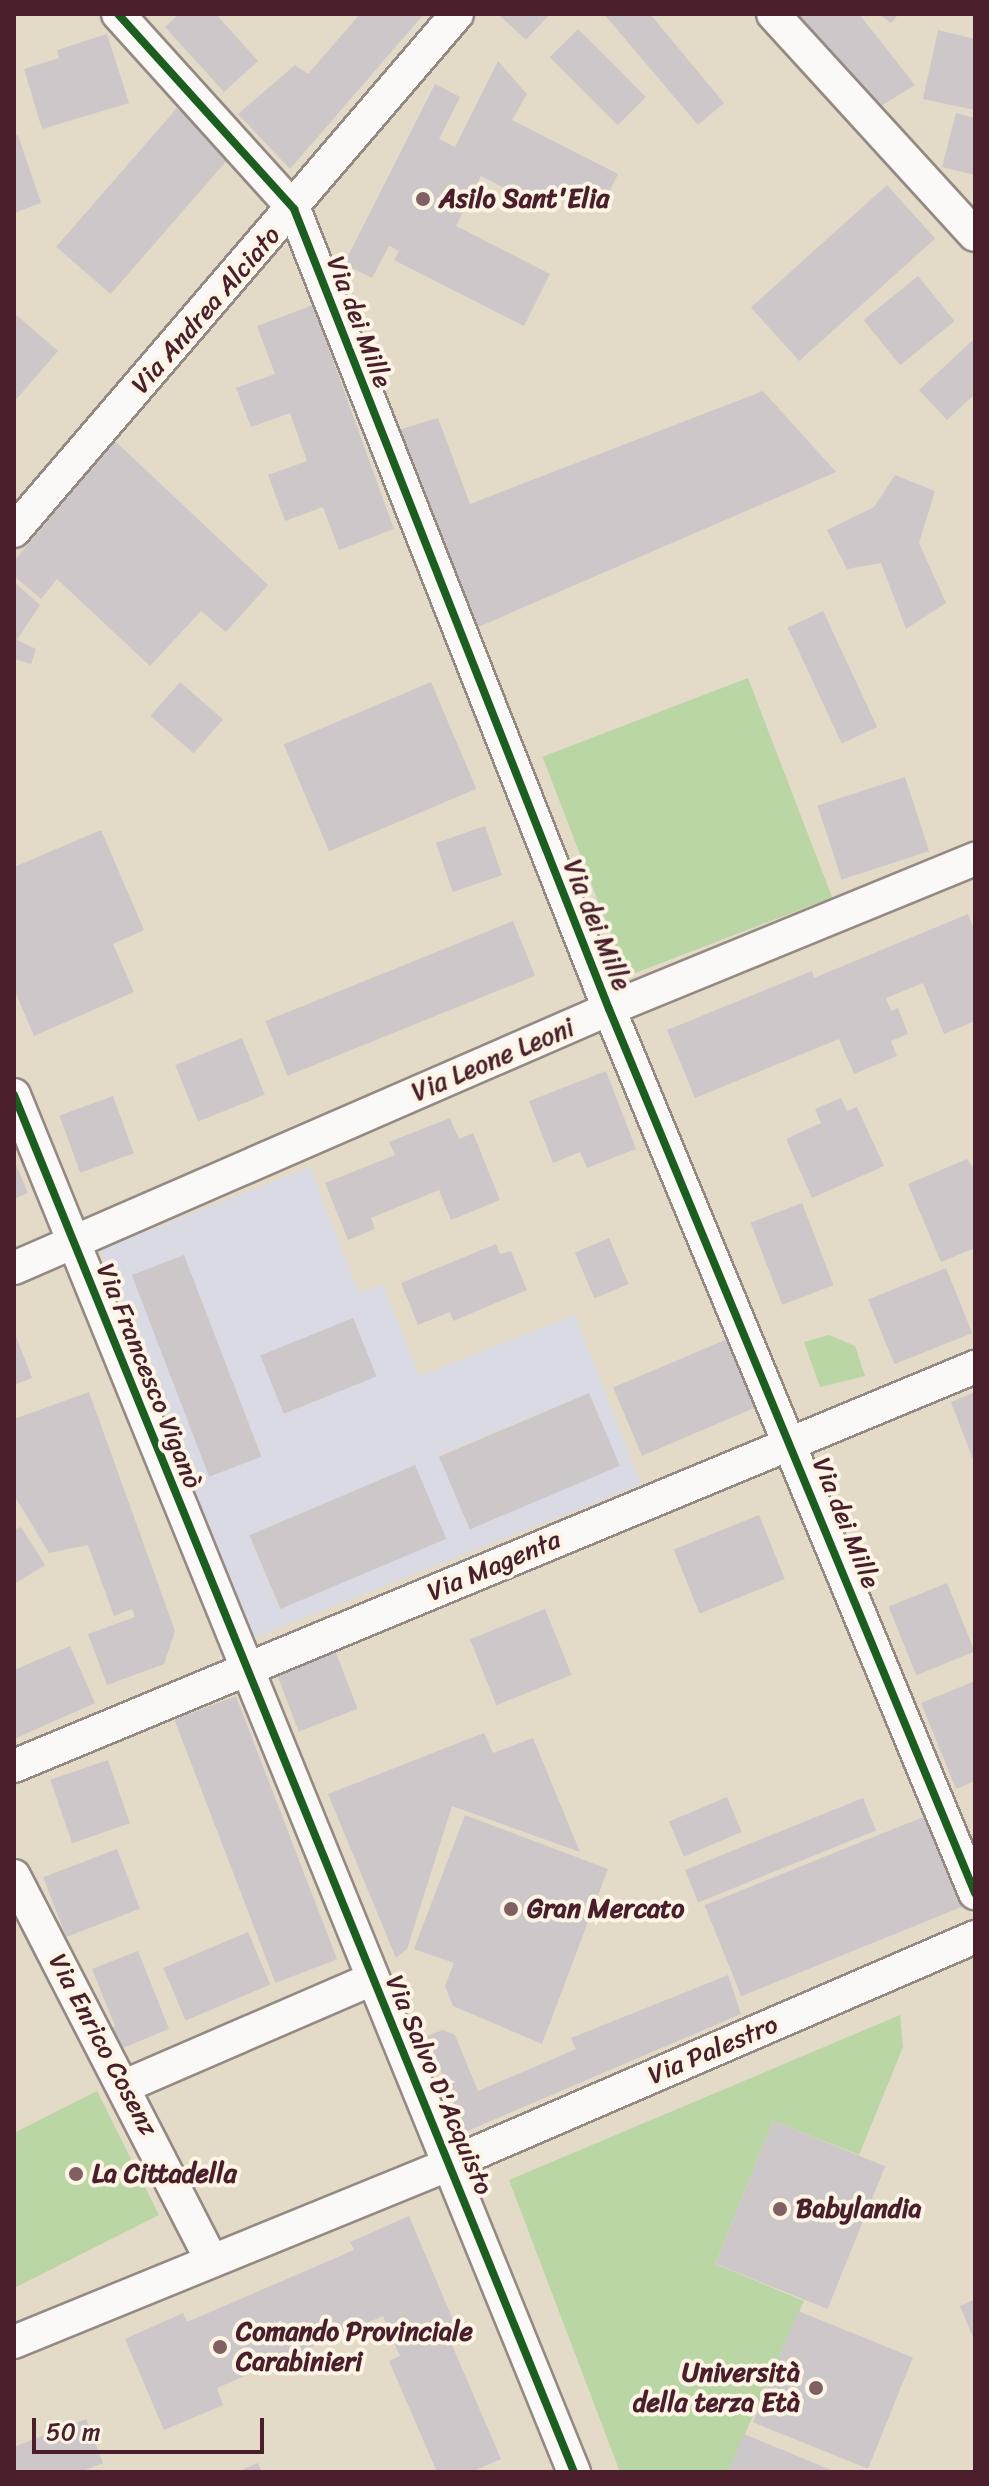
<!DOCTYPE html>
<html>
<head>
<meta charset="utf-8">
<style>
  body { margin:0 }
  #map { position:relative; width:989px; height:2486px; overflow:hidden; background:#e3dac8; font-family:Sriracha,sans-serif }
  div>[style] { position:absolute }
  .built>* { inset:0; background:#d9dae3 }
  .green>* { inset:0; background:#b9d6a4; transform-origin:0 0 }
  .building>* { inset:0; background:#cec7c9; transform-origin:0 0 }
  .roads { filter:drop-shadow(2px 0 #958a83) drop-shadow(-2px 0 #958a83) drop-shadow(0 2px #958a83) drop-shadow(0 -2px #958a83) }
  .minor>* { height:32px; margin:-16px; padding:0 16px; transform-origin:16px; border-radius:16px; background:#fbf9f7 }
  .cycleway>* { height:8px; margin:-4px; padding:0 4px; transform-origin:4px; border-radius:4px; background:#1b5e20 }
  .dots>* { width:22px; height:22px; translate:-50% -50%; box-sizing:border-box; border:4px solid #fcf5e5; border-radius:50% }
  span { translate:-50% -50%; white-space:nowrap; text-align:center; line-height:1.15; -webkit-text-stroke:8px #fcf5e5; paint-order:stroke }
  .poi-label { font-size:26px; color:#4a1f2b; font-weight:700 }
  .left { translate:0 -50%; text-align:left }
  .right { translate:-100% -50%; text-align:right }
  .street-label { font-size:26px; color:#4a1f2b }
  .frame { position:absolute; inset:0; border:16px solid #4a1f2b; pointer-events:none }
  .scale { position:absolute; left:32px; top:2418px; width:232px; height:36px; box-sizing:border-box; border:4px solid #4a1f2b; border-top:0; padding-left:10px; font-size:24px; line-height:28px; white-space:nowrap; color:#4a1f2b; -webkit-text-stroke:6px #fcf5e5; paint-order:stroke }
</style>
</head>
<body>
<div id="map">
  <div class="built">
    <div style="clip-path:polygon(evenodd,310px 1167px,359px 1293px,383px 1284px,419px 1376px,575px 1315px,641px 1484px,253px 1638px,100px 1250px,310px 1167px,183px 1255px,262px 1456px,211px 1476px,133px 1275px,183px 1255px,310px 1167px,353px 1318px,376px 1376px,285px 1414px,261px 1356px,353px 1318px,310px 1167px,589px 1393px,619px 1466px,438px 1455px,589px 1393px,310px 1167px,415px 1465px,445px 1539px,279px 1608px,249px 1535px,415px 1465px)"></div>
  </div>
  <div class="green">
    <div style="left:748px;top:678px;width:235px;height:220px;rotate:69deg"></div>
    <div style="clip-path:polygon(829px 1335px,855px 1346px,865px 1376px,820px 1387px,804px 1342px)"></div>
    <div style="clip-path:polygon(900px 2015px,903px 2047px,859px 2155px,773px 2121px,715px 2264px,804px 2301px,728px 2472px,620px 2472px,509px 2180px)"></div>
    <div style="clip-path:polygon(97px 2091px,159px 2215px,14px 2288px,14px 2133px)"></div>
  </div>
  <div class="building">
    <div style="clip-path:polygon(179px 14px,216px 14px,258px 61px,224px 92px,165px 27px)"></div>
    <div style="clip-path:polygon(360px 14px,424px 14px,290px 169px,238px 114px,295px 65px,308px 74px)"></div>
    <div style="clip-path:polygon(498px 14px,550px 14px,526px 40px)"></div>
    <div style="clip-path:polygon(604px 14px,650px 14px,724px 103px,698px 125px)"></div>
    <div style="clip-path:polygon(793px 14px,859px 14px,915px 85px,876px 109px)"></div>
    <div style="clip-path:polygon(879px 14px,899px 14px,891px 23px)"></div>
    <div style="left:578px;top:29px;width:96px;height:40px;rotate:45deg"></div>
    <div style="clip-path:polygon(938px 30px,975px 39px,975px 110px,923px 99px)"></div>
    <div style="clip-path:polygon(107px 34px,129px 103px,42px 129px,24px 69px,59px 58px,57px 50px)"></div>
    <div style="clip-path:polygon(498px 61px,527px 94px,512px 120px,618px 174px,600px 210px,558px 188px,547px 210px,481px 176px,456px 226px,550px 274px,524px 326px,394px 260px,399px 251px,389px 246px,372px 278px,344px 264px,435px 84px,460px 97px,439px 139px,455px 147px)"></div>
    <div style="left:177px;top:108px;width:72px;height:184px;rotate:41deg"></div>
    <div style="clip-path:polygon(956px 113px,975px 118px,975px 175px,942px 167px)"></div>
    <div style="clip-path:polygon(18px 135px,41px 203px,14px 213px,14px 136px)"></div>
    <div style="left:887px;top:185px;width:72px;height:183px;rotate:48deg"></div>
    <div style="left:918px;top:276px;width:58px;height:70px;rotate:51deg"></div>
    <div style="clip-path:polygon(313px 305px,394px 529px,339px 550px,323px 507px,285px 521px,268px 475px,307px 461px,290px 413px,251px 427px,236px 388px,275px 374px,257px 326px)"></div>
    <div style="clip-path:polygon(14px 313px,58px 351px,14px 402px)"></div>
    <div style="clip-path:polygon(975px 338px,975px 394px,947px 420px,919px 390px)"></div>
    <div style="clip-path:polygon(763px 391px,836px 472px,478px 627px,395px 431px,438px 418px,470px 504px)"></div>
    <div style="clip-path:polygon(115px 441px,268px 585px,226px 632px,201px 611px,150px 666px,57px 579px,41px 599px,14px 576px,14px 561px)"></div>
    <div style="clip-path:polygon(895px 475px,935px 491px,919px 543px,946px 603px,906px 629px,881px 563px,847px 569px,827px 530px,874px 507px)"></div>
    <div style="clip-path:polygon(14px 582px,40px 605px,17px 640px,36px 649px,31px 664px,14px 659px)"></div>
    <div style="left:823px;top:611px;width:128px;height:39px;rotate:65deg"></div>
    <div style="left:180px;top:682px;width:57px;height:45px;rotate:41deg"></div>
    <div style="left:431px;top:682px;width:116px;height:160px;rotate:67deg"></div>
    <div style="left:905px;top:777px;width:78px;height:92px;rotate:72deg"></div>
    <div style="left:485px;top:826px;width:52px;height:52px;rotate:71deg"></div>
    <div style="clip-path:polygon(101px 830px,144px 930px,113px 944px,134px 992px,34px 1036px,14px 989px,14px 867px)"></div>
    <div style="clip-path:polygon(968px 914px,975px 932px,975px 1021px,944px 1034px,923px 983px,886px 998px,891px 1011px,898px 1008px,908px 1034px,891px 1041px,897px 1056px,854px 1074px,839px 1039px,695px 1098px,667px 1030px,812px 971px,814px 978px)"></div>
    <div style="left:513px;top:921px;width:59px;height:267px;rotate:68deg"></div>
    <div style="left:242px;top:1038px;width:61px;height:72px;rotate:68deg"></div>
    <div style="clip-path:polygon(606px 1071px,636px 1149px,587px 1168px,580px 1152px,553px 1163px,529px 1101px)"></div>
    <div style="left:113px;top:1096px;width:61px;height:57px;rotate:70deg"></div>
    <div style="clip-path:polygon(841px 1098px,847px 1111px,857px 1107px,884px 1166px,812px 1198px,786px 1139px,821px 1123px,815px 1109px)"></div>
    <div style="clip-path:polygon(450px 1118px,459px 1139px,473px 1133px,500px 1200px,451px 1220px,439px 1190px,371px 1218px,375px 1229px,348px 1240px,325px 1183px,395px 1155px,389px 1142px)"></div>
    <div style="clip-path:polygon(967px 1159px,975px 1171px,975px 1248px,941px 1262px,908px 1184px)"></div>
    <div style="clip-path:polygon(14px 1160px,28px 1193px,14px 1199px)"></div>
    <div style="left:802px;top:1203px;width:88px;height:55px;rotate:69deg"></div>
    <div style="left:609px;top:1238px;width:50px;height:37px;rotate:67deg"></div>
    <div style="clip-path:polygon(496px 1244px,500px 1254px,511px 1251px,527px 1290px,453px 1321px,450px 1312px,418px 1325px,401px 1283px)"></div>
    <div style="left:184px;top:1255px;width:216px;height:56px;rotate:69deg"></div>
    <div style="left:946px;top:1268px;width:70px;height:84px;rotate:68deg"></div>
    <div style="left:353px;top:1318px;width:63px;height:100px;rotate:68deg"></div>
    <div style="clip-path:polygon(14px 1331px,32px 1378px,14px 1385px)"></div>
    <div style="left:730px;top:1338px;width:74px;height:127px;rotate:67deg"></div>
    <div style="clip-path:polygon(89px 1392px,175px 1631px,164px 1664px,107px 1685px,88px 1634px,135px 1617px,132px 1609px,114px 1616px,88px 1545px,49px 1553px,14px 1495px,14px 1419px)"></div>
    <div style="clip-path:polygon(975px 1392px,975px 1465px,951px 1402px)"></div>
    <div style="left:589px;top:1393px;width:79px;height:163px;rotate:67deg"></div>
    <div style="left:415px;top:1465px;width:80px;height:180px;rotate:67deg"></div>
    <div style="left:759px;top:1515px;width:69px;height:92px;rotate:68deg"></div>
    <div style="clip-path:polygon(21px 1527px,45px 1565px,14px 1584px,14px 1531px)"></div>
    <div style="left:947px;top:1583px;width:74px;height:63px;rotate:68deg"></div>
    <div style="left:545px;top:1609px;width:71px;height:81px;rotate:68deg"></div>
    <div style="clip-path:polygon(70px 1646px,95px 1703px,14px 1739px,14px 1670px)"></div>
    <div style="left:335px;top:1650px;width:63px;height:63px;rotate:69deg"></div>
    <div style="clip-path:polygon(975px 1681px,975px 1781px,956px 1789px,921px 1703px)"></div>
    <div style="left:236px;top:1696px;width:282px;height:66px;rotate:69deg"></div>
    <div style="clip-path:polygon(484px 1733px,493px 1753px,533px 1738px,580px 1852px,452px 1806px,407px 1949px,396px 1958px,328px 1794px)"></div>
    <div style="left:108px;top:1760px;width:67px;height:61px;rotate:71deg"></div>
    <div style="left:727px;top:1797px;width:38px;height:63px;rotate:67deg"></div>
    <div style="left:863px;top:1798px;width:35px;height:192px;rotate:68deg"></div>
    <div style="clip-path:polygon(465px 1815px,608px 1869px,542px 2044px,453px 2006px,445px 1986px,454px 1963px,414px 1949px)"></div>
    <div style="left:928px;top:1815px;width:98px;height:241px;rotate:68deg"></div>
    <div style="clip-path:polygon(975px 1833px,975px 1866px,963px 1837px)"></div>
    <div style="left:117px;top:1849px;width:64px;height:79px;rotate:69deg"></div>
    <div style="left:248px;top:1932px;width:57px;height:92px;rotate:67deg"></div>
    <div style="clip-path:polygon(138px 1951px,169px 2029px,118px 2050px,109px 2029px,115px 2026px,92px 1969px)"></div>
    <div style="clip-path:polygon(728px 1975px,741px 2014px,465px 2132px,427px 2036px,443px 2030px,455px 2035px,478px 2091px,576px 2049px,571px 2038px)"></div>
    <div style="left:773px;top:2121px;width:121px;height:154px;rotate:22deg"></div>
    <div style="clip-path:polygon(409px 2216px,459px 2334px,449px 2338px,501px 2459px,471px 2472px,437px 2472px,389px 2361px,400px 2356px,383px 2316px,217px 2388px,223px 2405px,164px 2430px,125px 2339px,183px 2313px,187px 2322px,354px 2250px,350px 2242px)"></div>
    <div style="clip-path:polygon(975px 2299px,975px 2342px,960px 2306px)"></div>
    <div style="left:798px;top:2311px;width:124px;height:120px;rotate:22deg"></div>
    <div style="clip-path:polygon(86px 2419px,103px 2463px,80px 2472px,14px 2472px,14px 2447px)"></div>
    <div style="clip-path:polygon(744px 2434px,836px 2472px,728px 2472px)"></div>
    <div style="clip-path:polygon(258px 2463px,262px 2472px,237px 2472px)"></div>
  </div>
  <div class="roads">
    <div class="minor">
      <div style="left:118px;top:14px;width:263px;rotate:47.9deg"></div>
      <div style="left:294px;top:209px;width:860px;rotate:68.51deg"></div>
      <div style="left:609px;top:1009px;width:957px;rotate:67.51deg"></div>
      <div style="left:773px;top:14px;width:299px;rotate:47.6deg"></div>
      <div style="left:14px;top:531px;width:681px;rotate:-49.41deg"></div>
      <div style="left:14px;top:1095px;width:1487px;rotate:67.87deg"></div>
      <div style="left:14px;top:1268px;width:649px;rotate:-23.52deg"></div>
      <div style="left:609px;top:1009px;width:396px;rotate:-22.3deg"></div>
      <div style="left:14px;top:1766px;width:1041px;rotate:-22.55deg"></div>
      <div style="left:14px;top:1876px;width:431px;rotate:62.8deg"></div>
      <div style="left:125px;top:2086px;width:269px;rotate:-23.4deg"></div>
      <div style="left:14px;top:2342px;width:473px;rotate:-22.2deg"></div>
      <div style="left:452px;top:2163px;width:570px;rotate:-23.37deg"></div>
    </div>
  </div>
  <div class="cycleway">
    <div style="left:118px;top:14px;width:263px;rotate:47.9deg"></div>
    <div style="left:294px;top:209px;width:860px;rotate:68.51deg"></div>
    <div style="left:609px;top:1009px;width:957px;rotate:67.51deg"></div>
    <div style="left:14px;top:1095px;width:1487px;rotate:67.87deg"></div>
  </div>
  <div class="dots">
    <div style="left:423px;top:199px;background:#806062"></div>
    <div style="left:511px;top:1909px;background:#806062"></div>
    <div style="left:76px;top:2174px;background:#806062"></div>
    <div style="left:780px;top:2209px;background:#806062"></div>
    <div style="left:220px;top:2347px;background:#806062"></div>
    <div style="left:816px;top:2388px;background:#806062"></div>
  </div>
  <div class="poi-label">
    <span class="left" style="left:439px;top:199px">Asilo Sant'Elia</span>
    <span class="left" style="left:527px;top:1909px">Gran Mercato</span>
    <span class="left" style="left:92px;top:2174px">La Cittadella</span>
    <span class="left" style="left:796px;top:2209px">Babylandia</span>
    <span class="left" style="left:236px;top:2347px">Comando Provinciale<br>Carabinieri</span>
    <span class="right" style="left:800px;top:2388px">Università<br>della terza Età</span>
  </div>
  <div class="street-label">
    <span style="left:206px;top:310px;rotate:-49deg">Via Andrea Alciato</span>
    <span style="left:359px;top:322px;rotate:69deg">Via dei Mille</span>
    <span style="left:597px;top:925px;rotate:68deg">Via dei Mille</span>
    <span style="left:493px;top:1060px;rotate:-23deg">Via Leone Leoni</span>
    <span style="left:149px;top:1376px;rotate:68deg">Via Francesco Viganò</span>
    <span style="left:846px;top:1523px;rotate:68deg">Via dei Mille</span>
    <span style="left:494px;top:1566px;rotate:-23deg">Via Magenta</span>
    <span style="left:103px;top:2045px;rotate:62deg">Via Enrico Cosenz</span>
    <span style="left:713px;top:2050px;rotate:-23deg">Via Palestro</span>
    <span style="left:439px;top:2085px;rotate:67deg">Via Salvo D'Acquisto</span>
  </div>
  <div class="frame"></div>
  <div class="scale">50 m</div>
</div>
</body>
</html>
